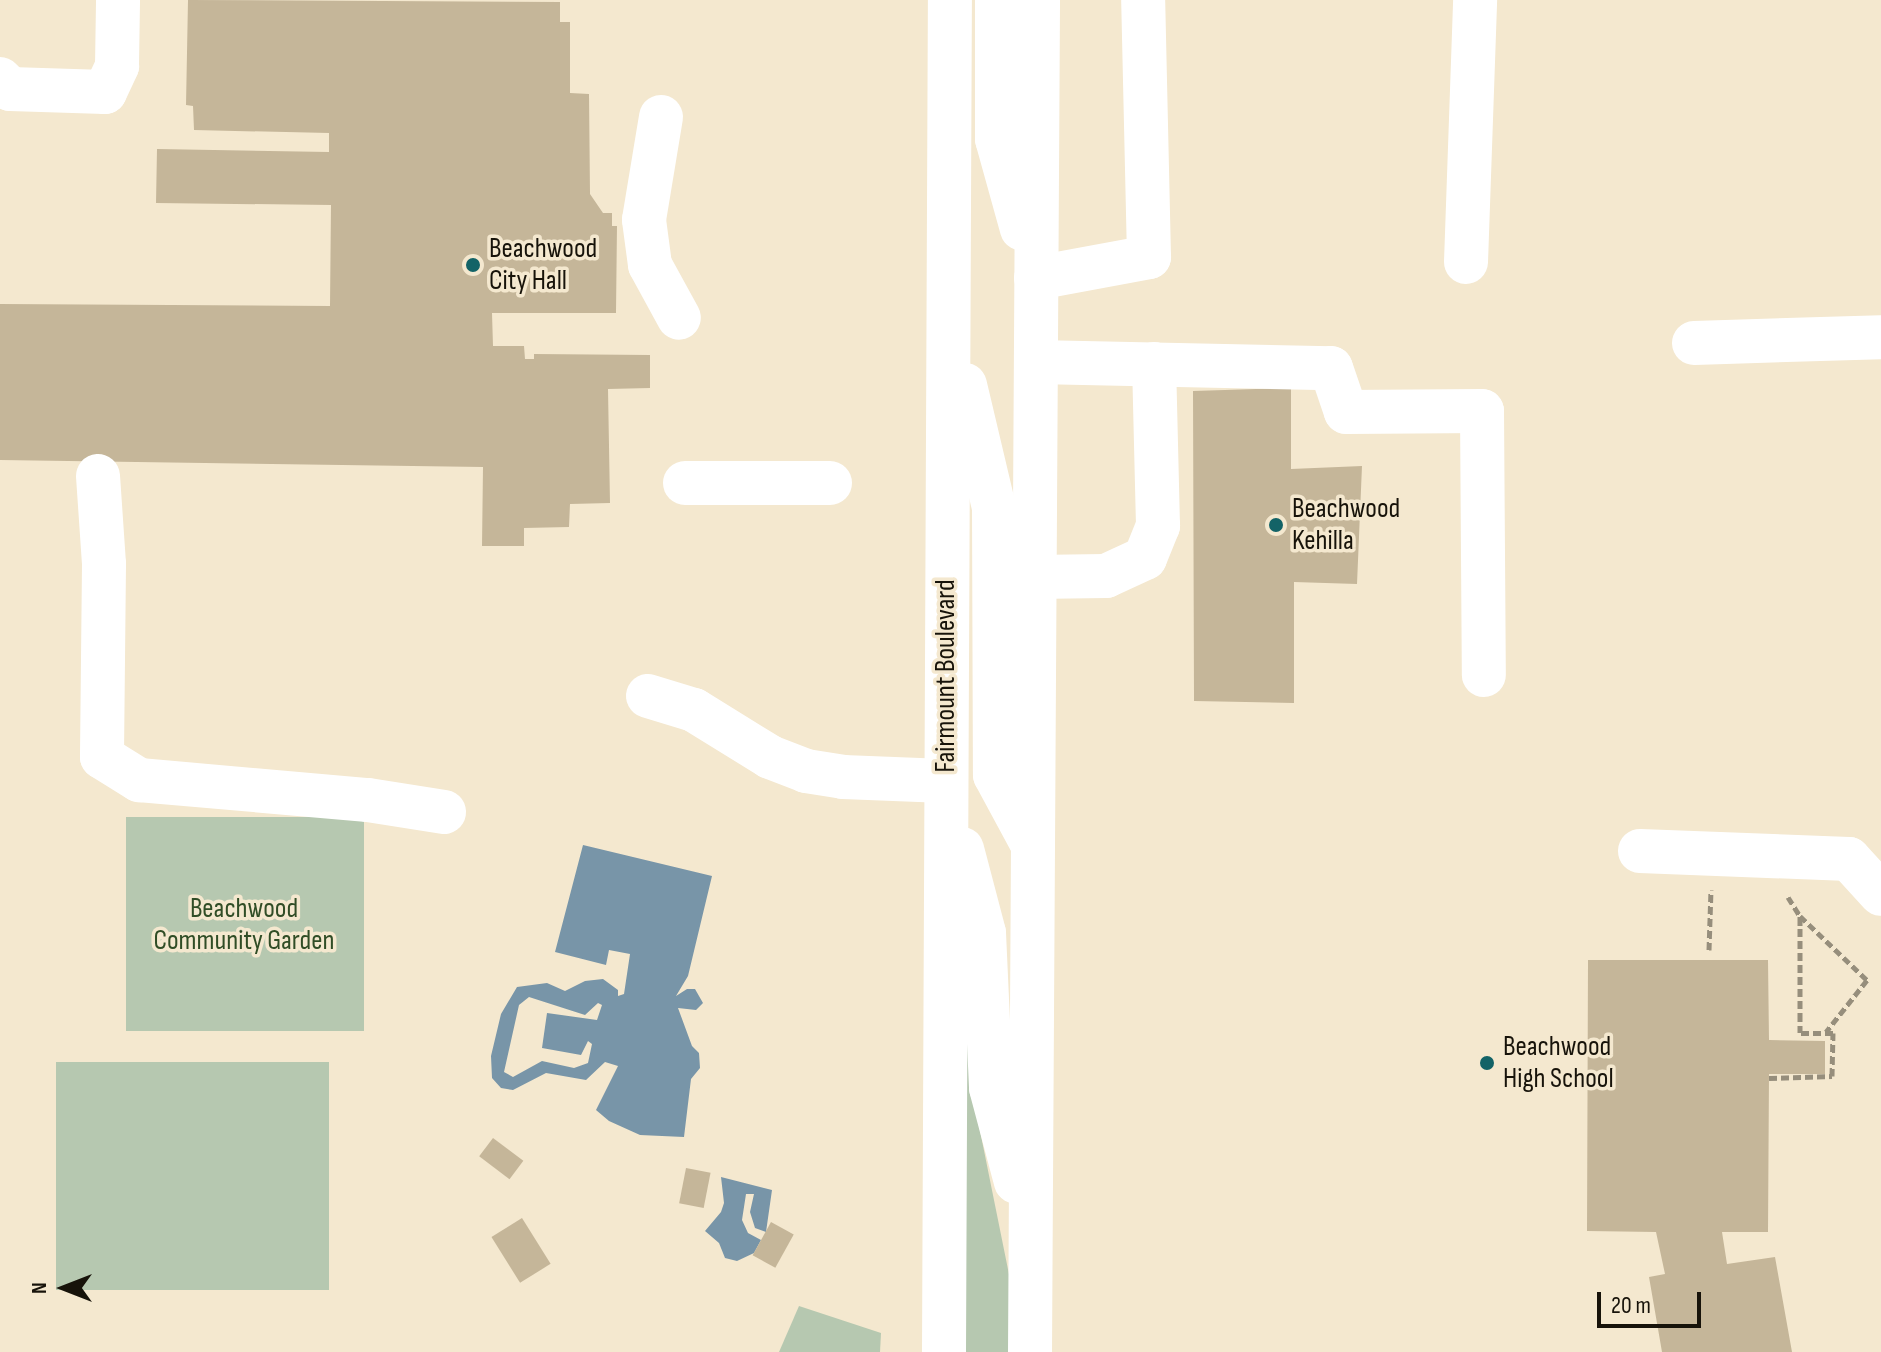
<!DOCTYPE html>
<html>
<head>
<meta charset="utf-8">
<style>
  body { margin:0 }
  #map { position:relative; width:1881px; height:1352px; overflow:hidden; background:#f4e8cf; font-family:"Sofia Sans Condensed",sans-serif }
  div>[style] { position:absolute }
  .green>* { inset:0; background:#b6c8b0; transform-origin:0 0 }
  .water>* { inset:0; background:#7895a8 }
  .building>* { inset:0; background:#c5b699; transform-origin:0 0 }
  .path>* { height:5px; margin-top:-2.5px; transform-origin:0; background:repeating-linear-gradient(90deg,#968e7c 0 8px,transparent 0 12px) }
  .minor>* { height:44px; margin:-22px; padding:0 22px; transform-origin:22px; border-radius:22px; background:#fff }
  .major>* { height:44px; margin:-22px; padding:0 22px; transform-origin:22px; border-radius:22px; background:#fff }
  .dots>* { width:22px; height:22px; translate:-50% -50%; box-sizing:border-box; border:4px solid #f4e8cf; border-radius:50% }
  span { translate:-50% -50%; white-space:nowrap; text-align:center; line-height:1.15; -webkit-text-stroke:7px #f4e8cf; paint-order:stroke }
  .poi-label { font-size:28px; color:#17130a }
  .left { translate:0 -50%; text-align:left }
  .street-label { font-size:28px; color:#17130a }
  .park-label { font-size:28px; color:#304d26 }
  .north { position:absolute; left:24px; top:1248px; width:80px; height:80px; -webkit-text-stroke:6px #f4e8cf; paint-order:stroke; rotate:270deg; font-size:22px; font-weight:700; line-height:32px; text-align:center; color:#17130a }
  .north::after { content:''; display:block; margin:auto; width:28px; height:36px; background:#17130a; clip-path:polygon(50% 0,100% 100%,50% 72%,0 100%) }
  .scale { position:absolute; left:1597px; top:1292px; width:104px; height:36px; box-sizing:border-box; border:4px solid #17130a; border-top:0; padding-left:10px; font-size:24px; line-height:28px; white-space:nowrap; color:#17130a; -webkit-text-stroke:6px #f4e8cf; paint-order:stroke }
</style>
</head>
<body>
<div id="map">
  <div class="green">
    <div style="left:126px;top:817px;width:238px;height:214px"></div>
    <div style="clip-path:polygon(962px 943px,976px 1111px,1014px 1299px,1014px 1352px,960px 1352px)"></div>
    <div style="left:56px;top:1062px;width:273px;height:228px"></div>
    <div style="clip-path:polygon(799px 1306px,881px 1333px,880px 1352px,779px 1352px)"></div>
  </div>
  <div class="water">
    <div style="clip-path:polygon(evenodd,583px 845px,712px 876px,688px 976px,676px 996px,687px 989px,695px 989px,703px 1003px,696px 1010px,678px 1008px,692px 1046px,699px 1053px,700px 1068px,691px 1079px,684px 1137px,640px 1135px,609px 1121px,596px 1110px,618px 1066px,605px 1062px,586px 1080px,546px 1073px,513px 1090px,501px 1088px,492px 1078px,491px 1056px,501px 1014px,517px 987px,547px 983px,565px 991px,585px 981px,603px 979px,618px 990px,618px 996px,624px 994px,630px 954px,609px 950px,606px 965px,555px 952px,583px 845px,529px 997px,585px 1015px,598px 1003px,602px 1005px,597px 1020px,547px 1013px,542px 1048px,581px 1055px,588px 1041px,592px 1044px,588px 1063px,574px 1068px,542px 1061px,513px 1077px,504px 1072px,519px 1005px,529px 997px)"></div>
    <div style="clip-path:polygon(721px 1177px,772px 1190px,766px 1232px,755px 1228px,750px 1212px,754px 1194px,746px 1194px,742px 1220px,748px 1233px,761px 1240px,754px 1253px,737px 1261px,725px 1258px,719px 1243px,705px 1231px,721px 1212px,724px 1203px)"></div>
  </div>
  <div class="building">
    <div style="clip-path:polygon(188px 0,560px 2px,560px 22px,570px 22px,570px 93px,589px 94px,590px 194px,603px 213px,612px 213px,612px 226px,617px 226px,616px 313px,492px 313px,493px 346px,524px 346px,525px 359px,534px 359px,534px 354px,650px 355px,650px 388px,608px 389px,610px 503px,570px 504px,569px 527px,524px 528px,524px 546px,482px 546px,483px 467px,0 460px,0 304px,330px 306px,331px 205px,156px 203px,157px 149px,329px 152px,329px 133px,194px 130px,193px 106px,186px 105px)"></div>
    <div style="clip-path:polygon(1291px 388px,1291px 469px,1362px 466px,1357px 584px,1294px 582px,1294px 703px,1194px 701px,1193px 391px)"></div>
    <div style="clip-path:polygon(1588px 960px,1768px 960px,1769px 1040px,1825px 1041px,1825px 1074px,1769px 1074px,1768px 1232px,1722px 1232px,1727px 1264px,1775px 1257px,1792px 1352px,1662px 1352px,1649px 1277px,1665px 1274px,1656px 1232px,1587px 1231px)"></div>
    <div style="left:493px;top:1138px;width:38px;height:23px;rotate:37deg"></div>
    <div style="left:686px;top:1168px;width:25px;height:36px;rotate:11deg"></div>
    <div style="left:522px;top:1218px;width:54px;height:36px;rotate:58deg"></div>
    <div style="left:771px;top:1222px;width:26px;height:38px;rotate:29deg"></div>
  </div>
  <div class="path">
    <div style="left:1788px;top:897px;width:22px;rotate:58deg"></div>
    <div style="left:1800px;top:916px;width:93px;rotate:43.7deg"></div>
    <div style="left:1867px;top:980px;width:66px;rotate:128.3deg"></div>
    <div style="left:1709px;top:950px;width:60px;rotate:-88.1deg"></div>
    <div style="left:1769px;top:1078px;width:63px;rotate:-1.8deg"></div>
    <div style="left:1832px;top:1076px;width:43px;rotate:-88.7deg"></div>
    <div style="left:1833px;top:1033px;width:33px;rotate:180deg"></div>
    <div style="left:1800px;top:1033px;width:117px;rotate:-90deg"></div>
  </div>
  <div class="minor">
    <div style="left:0;top:79px;width:14px;rotate:45deg"></div>
    <div style="left:10px;top:89px;width:95px;rotate:1.8deg"></div>
    <div style="left:105px;top:92px;width:29px;rotate:-65deg"></div>
    <div style="left:117px;top:66px;width:66px;rotate:-89.1deg"></div>
    <div style="left:661px;top:117px;width:104px;rotate:99.4deg"></div>
    <div style="left:644px;top:220px;width:45px;rotate:82.4deg"></div>
    <div style="left:650px;top:265px;width:60px;rotate:61.3deg"></div>
    <div style="left:1466px;top:262px;width:262px;rotate:-88deg"></div>
    <div style="left:1036px;top:278px;width:115px;rotate:-10.5deg"></div>
    <div style="left:1149px;top:257px;width:257px;rotate:-91.3deg"></div>
    <div style="left:1694px;top:343px;width:187px;rotate:-1.8deg"></div>
    <div style="left:1036px;top:362px;width:295px;rotate:1.2deg"></div>
    <div style="left:1331px;top:368px;width:46px;rotate:71.2deg"></div>
    <div style="left:1346px;top:412px;width:136px;rotate:-0.4deg"></div>
    <div style="left:1482px;top:411px;width:264px;rotate:89.6deg"></div>
    <div style="left:98px;top:476px;width:88px;rotate:86.1deg"></div>
    <div style="left:104px;top:564px;width:193px;rotate:90.6deg"></div>
    <div style="left:102px;top:757px;width:44px;rotate:31.9deg"></div>
    <div style="left:139px;top:780px;width:230px;rotate:5deg"></div>
    <div style="left:368px;top:800px;width:77px;rotate:9deg"></div>
    <div style="left:685px;top:483px;width:145px"></div>
    <div style="left:1034px;top:577px;width:72px;rotate:-0.8deg"></div>
    <div style="left:1106px;top:576px;width:43px;rotate:-24.8deg"></div>
    <div style="left:1145px;top:558px;width:35px;rotate:-68deg"></div>
    <div style="left:1158px;top:526px;width:162px;rotate:-91.4deg"></div>
    <div style="left:648px;top:696px;width:48px;rotate:16.9deg"></div>
    <div style="left:694px;top:710px;width:89px;rotate:31.7deg"></div>
    <div style="left:770px;top:757px;width:39px;rotate:21deg"></div>
    <div style="left:806px;top:771px;width:37px;rotate:9deg"></div>
    <div style="left:843px;top:777px;width:102px;rotate:2.2deg"></div>
    <div style="left:1640px;top:851px;width:209px;rotate:2.2deg"></div>
    <div style="left:1849px;top:859px;width:47px;rotate:47.6deg"></div>
  </div>
  <div class="major">
    <div style="left:997px;top:0;width:139px;rotate:90deg"></div>
    <div style="left:997px;top:139px;width:93px;rotate:74.5deg"></div>
    <div style="left:965px;top:385px;width:126px;rotate:76.7deg"></div>
    <div style="left:994px;top:508px;width:267px;rotate:89.8deg"></div>
    <div style="left:995px;top:775px;width:74px;rotate:61.7deg"></div>
    <div style="left:962px;top:849px;width:87px;rotate:75.3deg"></div>
    <div style="left:984px;top:933px;width:155px;rotate:87.4deg"></div>
    <div style="left:991px;top:1088px;width:97px;rotate:75.1deg"></div>
    <div style="left:944px;top:1352px;width:1352px;rotate:-89.75deg"></div>
    <div style="left:1030px;top:1352px;width:1352px;rotate:-89.66deg"></div>
  </div>
  <div class="dots">
    <div style="left:473px;top:265px;background:#136367"></div>
    <div style="left:1276px;top:525px;background:#136367"></div>
    <div style="left:1487px;top:1063px;background:#136367"></div>
  </div>
  <div class="poi-label">
    <span class="left" style="left:489px;top:265px">Beachwood<br>City Hall</span>
    <span class="left" style="left:1292px;top:525px">Beachwood<br>Kehilla</span>
    <span class="left" style="left:1503px;top:1063px">Beachwood<br>High School</span>
  </div>
  <div class="street-label">
    <span style="left:946px;top:676px;rotate:-90deg">Fairmount Boulevard</span>
  </div>
  <div class="park-label">
    <span style="left:244px;top:925px">Beachwood<br>Community Garden</span>
  </div>
  <div class="north">N</div>
  <div class="scale">20 m</div>
</div>
</body>
</html>
